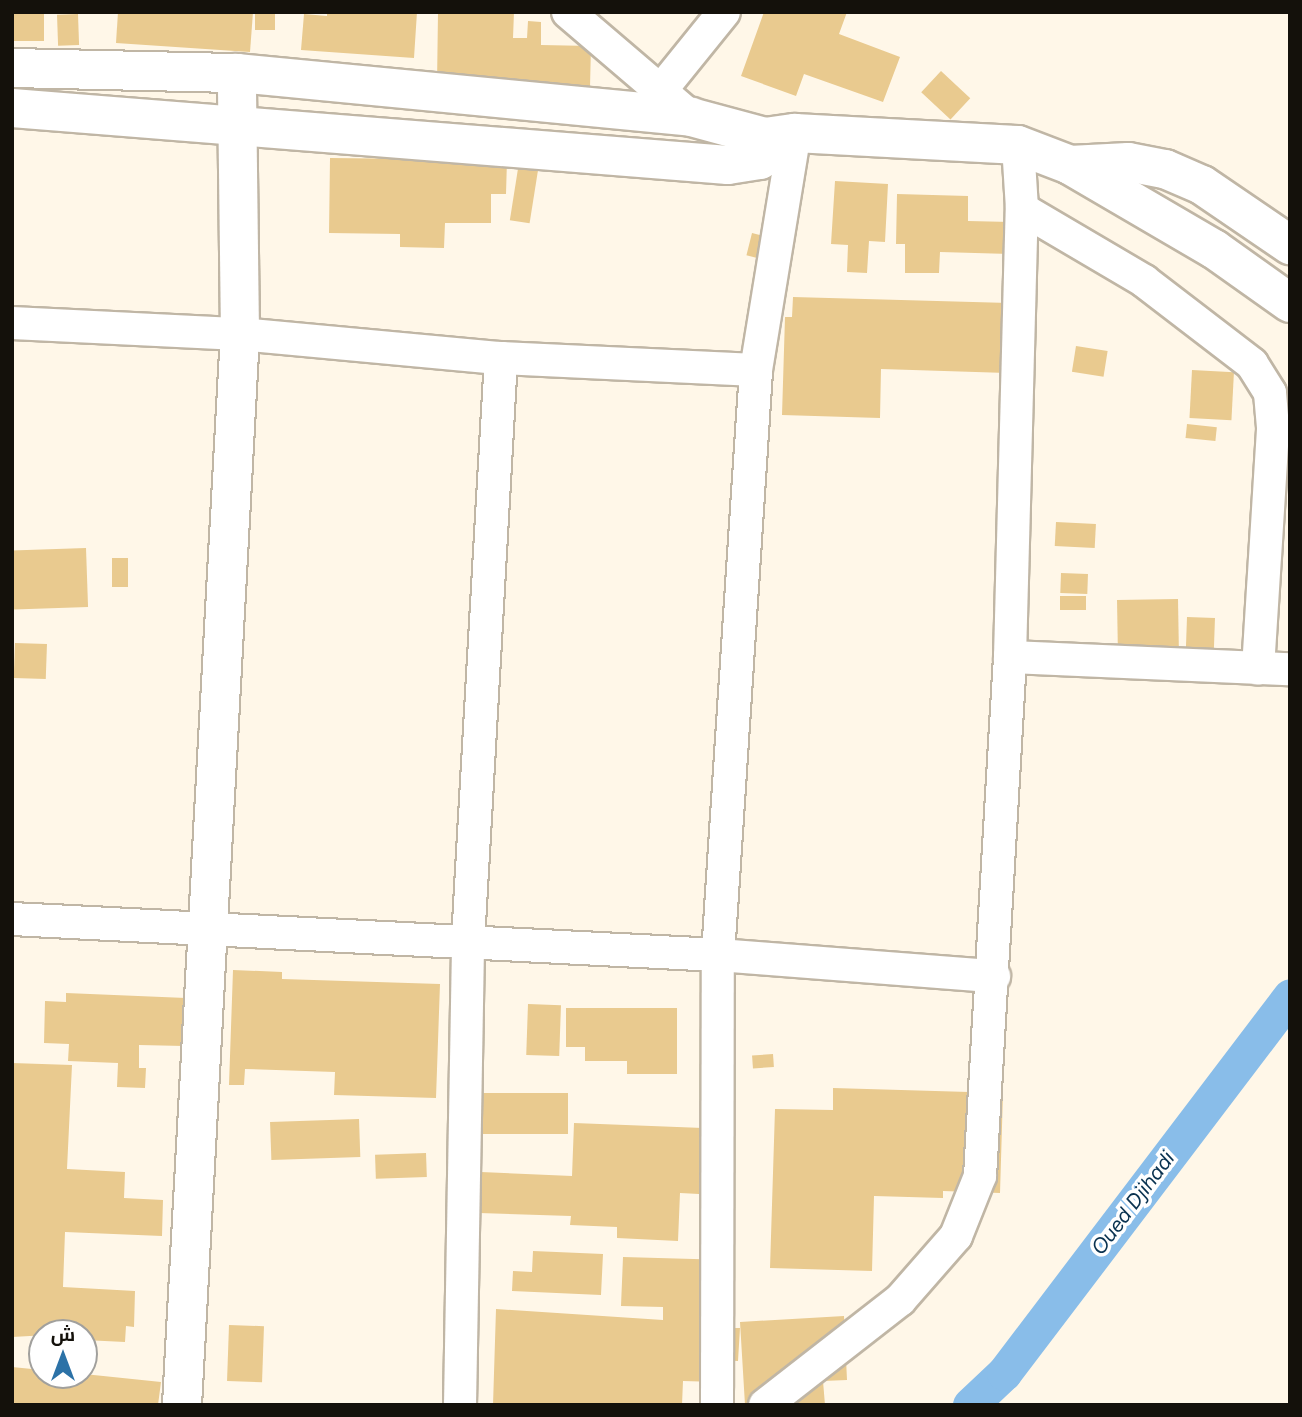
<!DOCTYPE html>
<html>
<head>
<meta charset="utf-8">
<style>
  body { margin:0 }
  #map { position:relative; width:1302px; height:1417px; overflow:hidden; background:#fff7e8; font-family:Figtree,Cairo,sans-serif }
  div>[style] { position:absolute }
  .canal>* { height:35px; margin:-17.5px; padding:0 17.5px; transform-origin:17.5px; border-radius:17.5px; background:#89bde9 }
  .building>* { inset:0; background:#e9ca8f; transform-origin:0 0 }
  .roads { filter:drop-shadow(2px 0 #c0b6a5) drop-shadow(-2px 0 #c0b6a5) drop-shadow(0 2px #c0b6a5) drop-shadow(0 -2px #c0b6a5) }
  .minor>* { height:32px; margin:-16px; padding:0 16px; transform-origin:16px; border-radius:16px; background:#fff }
  .tertiary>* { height:38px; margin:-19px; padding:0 19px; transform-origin:19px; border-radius:19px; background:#fff }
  span { translate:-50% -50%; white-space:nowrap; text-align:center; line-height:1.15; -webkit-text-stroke:7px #fff; paint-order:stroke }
  .water-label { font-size:21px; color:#093250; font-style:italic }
  .frame { position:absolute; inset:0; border:14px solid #14110b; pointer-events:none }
  .north { position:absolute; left:28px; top:1319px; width:70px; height:70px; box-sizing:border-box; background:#fff; border:2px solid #a1a09d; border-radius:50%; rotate:0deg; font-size:19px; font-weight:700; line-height:28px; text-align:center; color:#14110b }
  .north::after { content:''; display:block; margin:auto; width:24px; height:32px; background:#2c72a7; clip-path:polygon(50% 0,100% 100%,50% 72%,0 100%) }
</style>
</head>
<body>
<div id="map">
  <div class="canal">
    <div style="left:970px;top:1405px;width:47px;rotate:-43.3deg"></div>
    <div style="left:1004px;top:1373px;width:473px;rotate:-52.8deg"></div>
  </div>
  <div class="building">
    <div style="left:12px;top:12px;width:32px;height:29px"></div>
    <div style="clip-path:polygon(118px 12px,253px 12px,250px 52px,116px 43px)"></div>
    <div style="left:255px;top:12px;width:20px;height:18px"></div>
    <div style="clip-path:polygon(327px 12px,417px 12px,414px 58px,301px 50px,304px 14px,327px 16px)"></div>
    <div style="clip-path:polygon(438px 12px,514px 12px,513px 38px,527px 38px,528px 21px,541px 22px,541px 45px,591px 46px,590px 87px,437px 84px)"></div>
    <div style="clip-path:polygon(764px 12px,847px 12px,839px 34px,900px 57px,883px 102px,804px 74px,796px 96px,741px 76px)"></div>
    <div style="left:78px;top:14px;width:31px;height:21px;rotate:88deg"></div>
    <div style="left:941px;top:71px;width:40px;height:29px;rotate:43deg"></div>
    <div style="left:520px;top:156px;width:20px;height:65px;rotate:9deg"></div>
    <div style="clip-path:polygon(330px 158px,507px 160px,506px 194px,491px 194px,491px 223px,445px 223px,444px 248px,400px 247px,400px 234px,329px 233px)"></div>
    <div style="clip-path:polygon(835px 181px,888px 184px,885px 242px,869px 241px,867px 273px,847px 272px,848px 245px,831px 244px)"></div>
    <div style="clip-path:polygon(897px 194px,968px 196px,968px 221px,1011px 222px,1010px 254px,940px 252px,939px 273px,905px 273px,905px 244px,896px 244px)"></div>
    <div style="left:752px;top:233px;width:12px;height:23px;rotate:14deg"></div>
    <div style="clip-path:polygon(793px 297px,1009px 303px,1007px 373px,881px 369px,880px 418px,782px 415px,785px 317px,792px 317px)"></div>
    <div style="left:1076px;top:346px;width:32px;height:26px;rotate:9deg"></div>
    <div style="left:1192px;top:370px;width:42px;height:48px;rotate:3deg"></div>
    <div style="left:1187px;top:424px;width:30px;height:14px;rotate:6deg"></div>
    <div style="left:1056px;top:522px;width:40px;height:24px;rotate:3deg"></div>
    <div style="left:86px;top:548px;width:59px;height:74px;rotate:88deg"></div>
    <div style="left:112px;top:558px;width:16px;height:29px"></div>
    <div style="left:1061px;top:573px;width:27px;height:20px;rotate:2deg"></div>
    <div style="left:1060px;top:596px;width:26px;height:14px"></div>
    <div style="left:1178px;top:599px;width:56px;height:61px;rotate:89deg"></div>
    <div style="left:1187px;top:617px;width:28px;height:49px;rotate:2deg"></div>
    <div style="left:15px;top:643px;width:32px;height:35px;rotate:2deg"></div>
    <div style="clip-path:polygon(233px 970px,282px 972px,282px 979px,440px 984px,436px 1098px,334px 1095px,335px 1072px,245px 1069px,244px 1085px,229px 1085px)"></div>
    <div style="clip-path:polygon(66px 993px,186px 998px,184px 1046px,139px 1045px,139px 1068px,146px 1068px,145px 1088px,117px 1087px,118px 1063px,68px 1061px,69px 1044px,44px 1043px,45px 1001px,66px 1002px)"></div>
    <div style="left:528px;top:1004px;width:33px;height:51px;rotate:2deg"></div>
    <div style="clip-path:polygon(566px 1008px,677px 1008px,677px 1074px,627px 1074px,627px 1061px,585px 1061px,585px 1047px,566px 1047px)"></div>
    <div style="left:773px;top:1054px;width:13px;height:21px;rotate:86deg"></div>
    <div style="clip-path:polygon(12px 1063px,72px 1065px,67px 1169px,125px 1172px,124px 1198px,163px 1200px,162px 1236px,65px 1232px,63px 1287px,135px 1291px,134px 1327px,126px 1326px,125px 1342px,84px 1340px,84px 1333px,12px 1337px)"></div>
    <div style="clip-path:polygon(833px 1088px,1003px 1093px,1000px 1193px,943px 1191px,943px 1198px,874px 1196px,872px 1271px,770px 1268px,775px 1109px,833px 1110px)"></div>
    <div style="left:568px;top:1093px;width:41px;height:87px;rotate:90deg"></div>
    <div style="left:359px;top:1119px;width:38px;height:89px;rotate:88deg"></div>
    <div style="clip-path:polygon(574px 1123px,703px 1128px,699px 1194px,680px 1193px,678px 1241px,617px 1238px,617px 1227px,570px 1225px,571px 1216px,479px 1213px,481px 1172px,572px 1176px)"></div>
    <div style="left:426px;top:1153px;width:24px;height:51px;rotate:88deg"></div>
    <div style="clip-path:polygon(533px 1251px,603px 1254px,601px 1295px,512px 1291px,513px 1271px,532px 1272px)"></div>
    <div style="clip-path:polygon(623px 1257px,729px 1260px,727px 1328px,740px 1328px,738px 1361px,718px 1360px,717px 1382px,683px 1381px,682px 1405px,493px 1405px,496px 1309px,663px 1320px,663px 1307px,621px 1306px)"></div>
    <div style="clip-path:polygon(844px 1316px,847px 1380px,823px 1381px,825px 1405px,745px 1405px,740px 1322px)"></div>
    <div style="left:229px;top:1325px;width:35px;height:56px;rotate:2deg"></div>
    <div style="clip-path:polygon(12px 1367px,42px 1370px,42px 1375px,84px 1374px,161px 1382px,158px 1405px,12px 1405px)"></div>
  </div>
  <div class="roads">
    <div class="minor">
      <div style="left:568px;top:12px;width:162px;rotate:40.5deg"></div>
      <div style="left:661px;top:90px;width:100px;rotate:-51.1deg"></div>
      <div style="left:1018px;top:145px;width:64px;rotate:86.4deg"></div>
      <div style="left:1022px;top:209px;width:142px;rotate:30.5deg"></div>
      <div style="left:1144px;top:281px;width:136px;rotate:37.5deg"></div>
      <div style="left:1252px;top:364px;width:34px;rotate:58deg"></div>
      <div style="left:1270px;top:393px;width:37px;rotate:85deg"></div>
      <div style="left:1273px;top:430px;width:239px;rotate:93.6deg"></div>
      <div style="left:12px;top:323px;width:228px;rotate:2.8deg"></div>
      <div style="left:240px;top:334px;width:262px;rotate:5.3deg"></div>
      <div style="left:501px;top:358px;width:255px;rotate:2.7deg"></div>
      <div style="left:1010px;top:657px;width:280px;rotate:2.5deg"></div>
      <div style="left:12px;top:919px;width:707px;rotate:2.92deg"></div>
      <div style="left:718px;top:955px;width:277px;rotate:4.4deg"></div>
      <div style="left:460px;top:1405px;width:464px;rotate:-89deg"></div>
      <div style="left:468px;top:941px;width:584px;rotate:-86.76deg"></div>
      <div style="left:717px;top:1405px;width:450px;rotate:-89.9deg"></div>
      <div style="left:718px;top:955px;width:586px;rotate:-86.28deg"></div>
      <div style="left:756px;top:370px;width:240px;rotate:-80.7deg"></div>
      <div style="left:765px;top:1405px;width:171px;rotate:-37.9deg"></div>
      <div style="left:900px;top:1300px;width:85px;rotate:-48.8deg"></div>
      <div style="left:956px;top:1236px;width:65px;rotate:-68.2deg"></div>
      <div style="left:980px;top:1176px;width:520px;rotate:-86.69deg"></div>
      <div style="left:1010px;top:657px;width:448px;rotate:-88.5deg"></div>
    </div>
    <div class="tertiary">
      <div style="left:12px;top:68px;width:225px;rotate:1.3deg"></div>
      <div style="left:237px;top:73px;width:456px;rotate:5.5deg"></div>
      <div style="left:691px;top:117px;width:77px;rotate:15.1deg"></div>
      <div style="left:765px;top:137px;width:30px;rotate:-8deg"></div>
      <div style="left:795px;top:133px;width:223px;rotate:3.1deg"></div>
      <div style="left:1018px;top:145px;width:56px;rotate:21deg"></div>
      <div style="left:1070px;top:165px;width:167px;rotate:30.3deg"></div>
      <div style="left:1214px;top:249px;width:93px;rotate:35.4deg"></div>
      <div style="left:12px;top:108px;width:718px;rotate:4.55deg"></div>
      <div style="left:728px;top:165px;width:32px;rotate:-9deg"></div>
      <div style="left:760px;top:160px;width:44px;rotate:-37.6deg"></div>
      <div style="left:1070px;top:165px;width:58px;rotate:-3deg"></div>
      <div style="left:1128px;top:162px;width:38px;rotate:11deg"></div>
      <div style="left:1165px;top:169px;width:40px;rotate:23.4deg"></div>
      <div style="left:1202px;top:185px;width:107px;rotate:34.3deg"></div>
      <div style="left:182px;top:1405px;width:1073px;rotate:-86.9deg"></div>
      <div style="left:240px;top:334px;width:261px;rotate:-90.7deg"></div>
    </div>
  </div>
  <div class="water-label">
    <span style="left:1133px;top:1203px;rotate:-53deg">Oued Djihadi</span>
  </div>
  <div class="frame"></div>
  <div class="north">ش</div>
</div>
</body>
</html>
